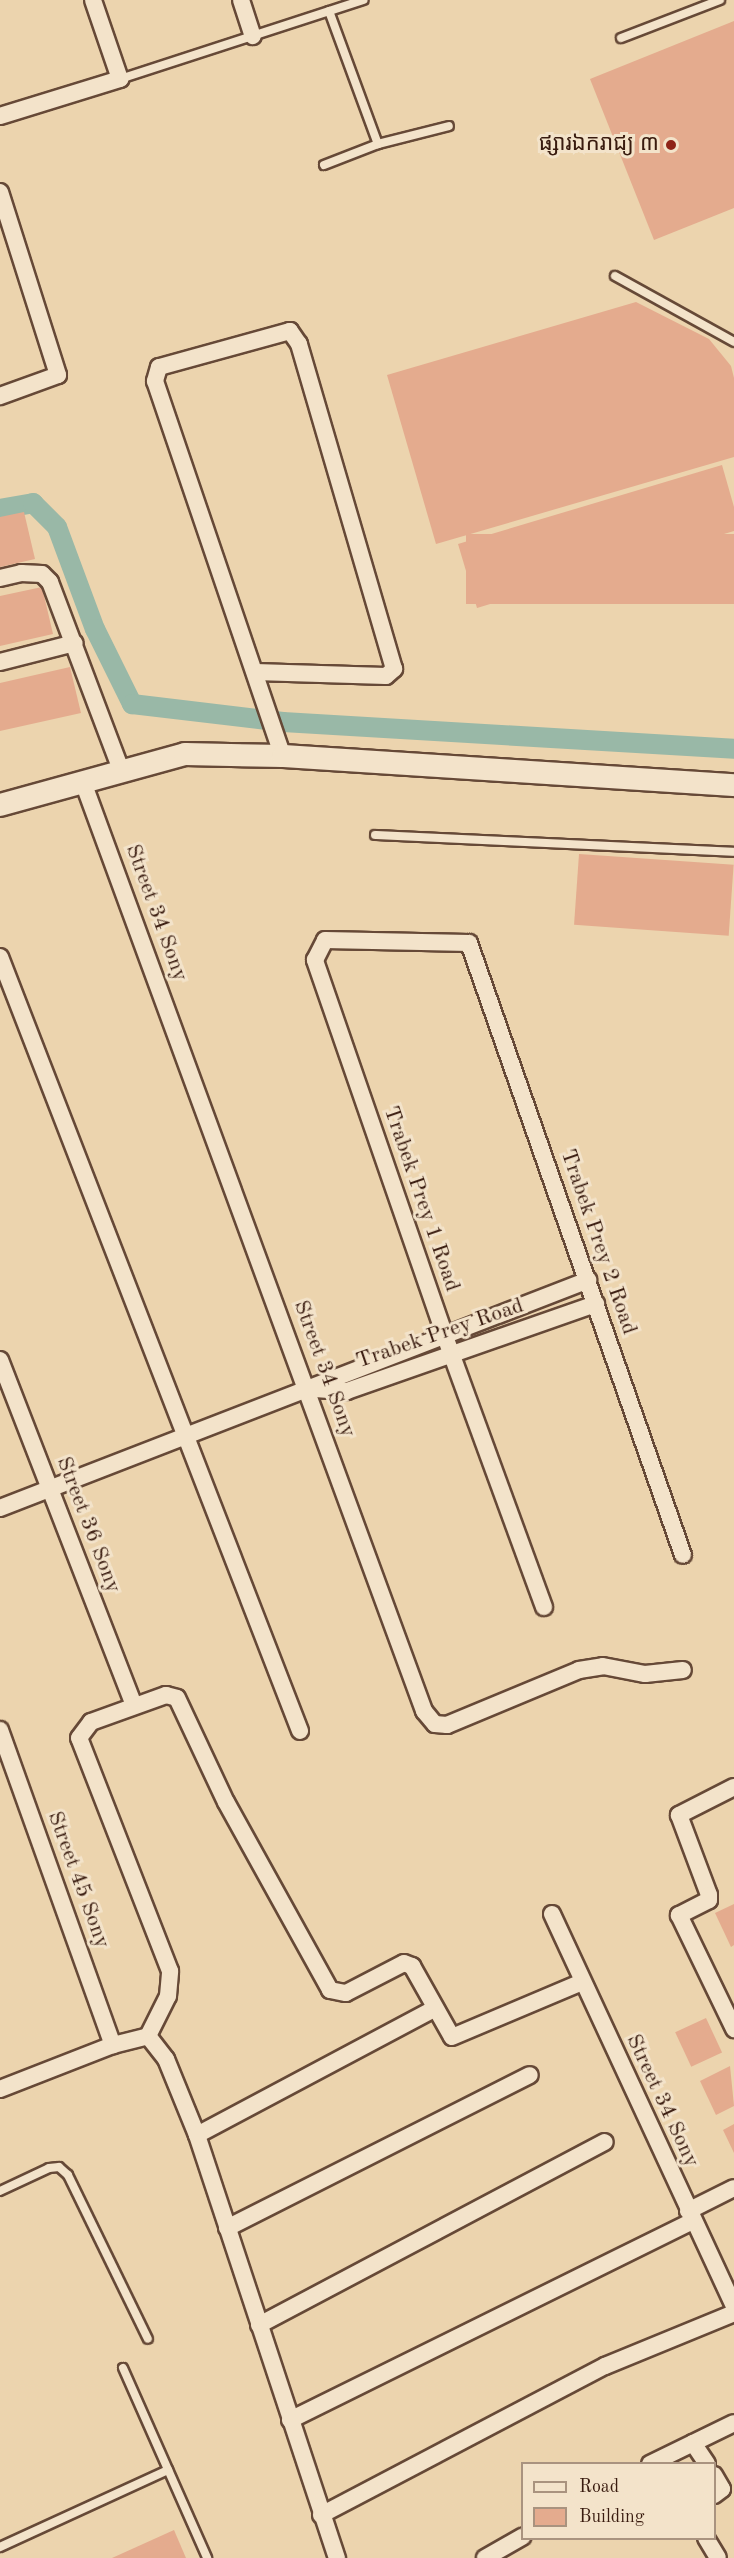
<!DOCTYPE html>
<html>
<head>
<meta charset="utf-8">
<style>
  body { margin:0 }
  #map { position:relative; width:734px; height:2558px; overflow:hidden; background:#ecd4ae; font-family:"Old Standard TT","Noto Sans Khmer",serif }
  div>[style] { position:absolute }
  .canal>* { height:20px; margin:-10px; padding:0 10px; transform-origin:10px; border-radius:10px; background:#99b8a7 }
  .building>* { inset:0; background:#e4ab8e; transform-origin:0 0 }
  .roads { filter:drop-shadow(2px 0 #664937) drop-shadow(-2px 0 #664937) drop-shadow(0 2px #664937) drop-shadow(0 -2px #664937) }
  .lane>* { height:8px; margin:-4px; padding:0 4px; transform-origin:4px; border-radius:4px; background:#f3e3ca }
  .street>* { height:16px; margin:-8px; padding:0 8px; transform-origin:8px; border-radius:8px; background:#f3e3ca }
  .secondary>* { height:22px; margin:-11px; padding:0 11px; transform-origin:11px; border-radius:11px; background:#f3e3ca }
  .dots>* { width:16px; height:16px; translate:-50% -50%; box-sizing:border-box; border:3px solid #f3e3ca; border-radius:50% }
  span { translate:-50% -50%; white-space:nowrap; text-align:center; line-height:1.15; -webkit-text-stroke:6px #f3e3ca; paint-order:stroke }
  .poi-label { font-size:22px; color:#391b0f }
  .right { translate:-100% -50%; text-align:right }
  .street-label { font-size:22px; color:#391b0f }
  .legend { position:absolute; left:521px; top:2462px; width:195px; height:78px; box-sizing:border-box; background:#f3e3ca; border:2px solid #a9937f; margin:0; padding:8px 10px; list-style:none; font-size:18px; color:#391b0f }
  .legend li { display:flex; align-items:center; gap:12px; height:30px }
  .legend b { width:30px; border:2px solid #a9937f }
</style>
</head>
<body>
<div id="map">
  <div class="canal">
    <div style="left:0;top:509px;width:34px;rotate:-10deg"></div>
    <div style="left:33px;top:503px;width:34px;rotate:45deg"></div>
    <div style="left:57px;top:527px;width:109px;rotate:69.6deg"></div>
    <div style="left:95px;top:629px;width:84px;rotate:63.7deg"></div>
    <div style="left:132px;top:704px;width:152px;rotate:6.8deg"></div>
    <div style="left:283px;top:722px;width:452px;rotate:3.4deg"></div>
  </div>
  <div class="building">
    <div style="clip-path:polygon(734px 21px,734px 208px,654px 240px,590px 79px)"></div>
    <div style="clip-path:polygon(636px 302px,709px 339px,731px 366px,734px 378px,734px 457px,436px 544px,387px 375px)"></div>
    <div style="clip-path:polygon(722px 465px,734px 507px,734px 531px,477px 608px,458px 544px)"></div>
    <div style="clip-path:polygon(24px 512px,35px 559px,0 567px,0 517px)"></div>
    <div style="left:734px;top:534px;width:70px;height:268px;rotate:90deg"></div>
    <div style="clip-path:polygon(42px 587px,53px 634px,0 646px,0 596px)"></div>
    <div style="clip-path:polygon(70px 667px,81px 713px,0 731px,0 683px)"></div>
    <div style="left:579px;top:854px;width:155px;height:71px;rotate:4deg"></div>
    <div style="clip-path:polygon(734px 1904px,734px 1945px,731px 1947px,715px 1913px)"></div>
    <div style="left:706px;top:2018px;width:38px;height:34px;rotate:65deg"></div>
    <div style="clip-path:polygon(730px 2066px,734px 2106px,716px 2115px,700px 2081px)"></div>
    <div style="clip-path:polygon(734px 2124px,734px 2153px,723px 2130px)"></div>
    <div style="clip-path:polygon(174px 2530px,186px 2558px,112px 2558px)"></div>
  </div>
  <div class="roads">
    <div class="lane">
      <div style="left:329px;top:11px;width:142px;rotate:69.8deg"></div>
      <div style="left:378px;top:144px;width:73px;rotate:-14.2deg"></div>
      <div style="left:621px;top:38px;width:106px;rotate:-21deg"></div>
      <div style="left:120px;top:79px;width:256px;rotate:-18deg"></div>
      <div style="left:324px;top:165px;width:58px;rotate:-21.3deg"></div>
      <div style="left:615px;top:276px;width:136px;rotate:29deg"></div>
      <div style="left:375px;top:835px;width:359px;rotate:2.7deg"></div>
      <div style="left:0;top:2191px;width:54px;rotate:-25.1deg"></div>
      <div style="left:49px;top:2168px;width:10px;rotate:-6deg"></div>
      <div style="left:59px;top:2167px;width:12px;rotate:42deg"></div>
      <div style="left:68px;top:2175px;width:182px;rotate:64deg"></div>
      <div style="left:123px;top:2368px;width:208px;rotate:66.1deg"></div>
      <div style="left:0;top:2547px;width:185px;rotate:-24.6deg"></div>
    </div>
    <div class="street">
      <div style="left:241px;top:0;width:38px;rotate:72deg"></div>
      <div style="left:0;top:116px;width:126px;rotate:-17.1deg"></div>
      <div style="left:120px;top:79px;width:83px;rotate:-108.9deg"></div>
      <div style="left:0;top:192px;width:192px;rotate:72.4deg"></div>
      <div style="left:58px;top:375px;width:62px;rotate:160.1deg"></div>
      <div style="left:0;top:578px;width:22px;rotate:-13deg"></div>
      <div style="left:21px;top:573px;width:21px;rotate:3deg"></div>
      <div style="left:42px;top:574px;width:11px;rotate:45deg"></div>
      <div style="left:50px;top:582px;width:201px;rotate:69.3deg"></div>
      <div style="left:0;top:662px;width:77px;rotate:-14.2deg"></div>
      <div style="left:255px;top:672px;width:131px;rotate:1.7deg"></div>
      <div style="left:386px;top:676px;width:11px;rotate:-41deg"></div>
      <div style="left:394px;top:669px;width:339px;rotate:-106.3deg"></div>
      <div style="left:299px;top:344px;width:16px;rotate:-125deg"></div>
      <div style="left:290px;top:331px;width:136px;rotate:164.6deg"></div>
      <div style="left:159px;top:367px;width:15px;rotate:106deg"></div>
      <div style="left:155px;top:381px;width:396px;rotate:71.2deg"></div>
      <div style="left:83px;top:782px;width:990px;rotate:69.84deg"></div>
      <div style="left:424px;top:1711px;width:17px;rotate:50deg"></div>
      <div style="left:435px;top:1724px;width:12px;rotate:5deg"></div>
      <div style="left:447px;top:1725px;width:143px;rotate:-22.6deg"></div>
      <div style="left:579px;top:1670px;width:24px;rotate:-9deg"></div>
      <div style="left:603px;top:1666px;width:43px;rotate:10.8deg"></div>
      <div style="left:645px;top:1674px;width:38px;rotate:-6deg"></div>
      <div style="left:0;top:957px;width:830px;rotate:68.81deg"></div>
      <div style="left:0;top:1360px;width:370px;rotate:68.8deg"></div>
      <div style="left:315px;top:1389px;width:32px;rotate:4deg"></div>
      <div style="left:347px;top:1391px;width:264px;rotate:-19.3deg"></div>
      <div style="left:0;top:1508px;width:631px;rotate:-21.19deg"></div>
      <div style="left:544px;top:1607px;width:292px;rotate:-110.1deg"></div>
      <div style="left:444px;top:1333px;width:395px;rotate:-109.1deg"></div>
      <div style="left:315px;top:960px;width:22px;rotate:-63deg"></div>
      <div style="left:325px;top:940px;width:144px;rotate:1.2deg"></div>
      <div style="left:469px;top:943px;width:648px;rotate:70.73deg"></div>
      <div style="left:0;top:1730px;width:335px;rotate:70.3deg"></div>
      <div style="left:734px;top:1787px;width:62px;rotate:153deg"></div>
      <div style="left:679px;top:1815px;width:85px;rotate:69.4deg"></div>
      <div style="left:709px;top:1895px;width:5px;rotate:90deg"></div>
      <div style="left:709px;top:1900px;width:34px;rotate:153deg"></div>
      <div style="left:679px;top:1915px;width:127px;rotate:64.2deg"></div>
      <div style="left:552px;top:1914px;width:432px;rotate:65.1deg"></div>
      <div style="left:148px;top:2036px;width:45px;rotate:-63.4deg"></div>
      <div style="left:168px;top:1996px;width:25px;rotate:-85deg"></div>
      <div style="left:170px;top:1971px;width:250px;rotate:-111.3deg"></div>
      <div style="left:79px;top:1738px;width:20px;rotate:-53deg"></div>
      <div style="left:91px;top:1722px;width:80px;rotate:-19.8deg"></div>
      <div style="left:166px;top:1695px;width:11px;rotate:15deg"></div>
      <div style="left:177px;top:1698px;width:115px;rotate:64.8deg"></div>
      <div style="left:226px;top:1802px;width:215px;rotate:61deg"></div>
      <div style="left:330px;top:1990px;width:16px;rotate:11deg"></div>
      <div style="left:346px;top:1993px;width:65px;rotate:-27.3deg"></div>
      <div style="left:404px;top:1963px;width:9px;rotate:21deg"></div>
      <div style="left:412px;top:1966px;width:81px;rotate:60.6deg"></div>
      <div style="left:452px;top:2037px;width:141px;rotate:-22.9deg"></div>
      <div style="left:148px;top:2036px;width:29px;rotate:52deg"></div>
      <div style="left:166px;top:2059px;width:82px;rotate:67.8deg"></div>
      <div style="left:197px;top:2135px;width:446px;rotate:71.7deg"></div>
      <div style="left:0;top:2089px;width:121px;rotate:-21.3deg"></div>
      <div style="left:113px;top:2045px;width:36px;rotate:-14deg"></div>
      <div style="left:197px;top:2135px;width:268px;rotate:-28deg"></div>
      <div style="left:688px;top:2211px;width:51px;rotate:-26.6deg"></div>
      <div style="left:227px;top:2228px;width:339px;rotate:-26.8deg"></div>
      <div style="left:259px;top:2325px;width:391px;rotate:-27.9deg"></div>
      <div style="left:290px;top:2420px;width:449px;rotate:-26.3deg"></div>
      <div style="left:693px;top:2443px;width:25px;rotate:56deg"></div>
      <div style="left:650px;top:2464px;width:93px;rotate:-26deg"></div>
      <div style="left:714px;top:2475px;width:16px;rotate:60deg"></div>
      <div style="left:722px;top:2489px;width:10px;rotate:143deg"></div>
      <div style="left:321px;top:2515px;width:321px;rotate:-27.7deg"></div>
      <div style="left:605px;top:2366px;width:139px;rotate:-22.3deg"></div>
      <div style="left:706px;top:2538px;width:23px;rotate:59deg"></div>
      <div style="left:485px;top:2558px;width:43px;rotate:-29.6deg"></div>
    </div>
    <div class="secondary">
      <div style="left:0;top:805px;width:192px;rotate:-15.4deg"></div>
      <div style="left:185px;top:754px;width:98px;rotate:1.2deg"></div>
      <div style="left:283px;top:756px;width:452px;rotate:3.7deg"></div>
    </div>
  </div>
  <div class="dots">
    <div style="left:671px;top:145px;background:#8f2418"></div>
  </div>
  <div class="poi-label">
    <span class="right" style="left:659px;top:145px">ផ្សារឯករាជ្យ ៣</span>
  </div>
  <div class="street-label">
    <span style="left:156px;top:913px;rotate:70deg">Street 34 Sony</span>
    <span style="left:421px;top:1199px;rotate:71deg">Trabek Prey 1 Road</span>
    <span style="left:598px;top:1242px;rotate:71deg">Trabek Prey 2 Road</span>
    <span style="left:440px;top:1334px;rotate:-19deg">Trabek Prey Road</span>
    <span style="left:324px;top:1369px;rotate:70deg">Street 34 Sony</span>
    <span style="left:88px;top:1525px;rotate:69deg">Street 36 Sony</span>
    <span style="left:78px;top:1880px;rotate:70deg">Street 45 Sony</span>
    <span style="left:662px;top:2101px;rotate:65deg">Street 34 Sony</span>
  </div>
  <ul class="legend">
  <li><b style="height:8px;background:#f3e3ca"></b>Road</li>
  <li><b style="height:16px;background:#e4ab8e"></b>Building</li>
  </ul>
</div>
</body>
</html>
